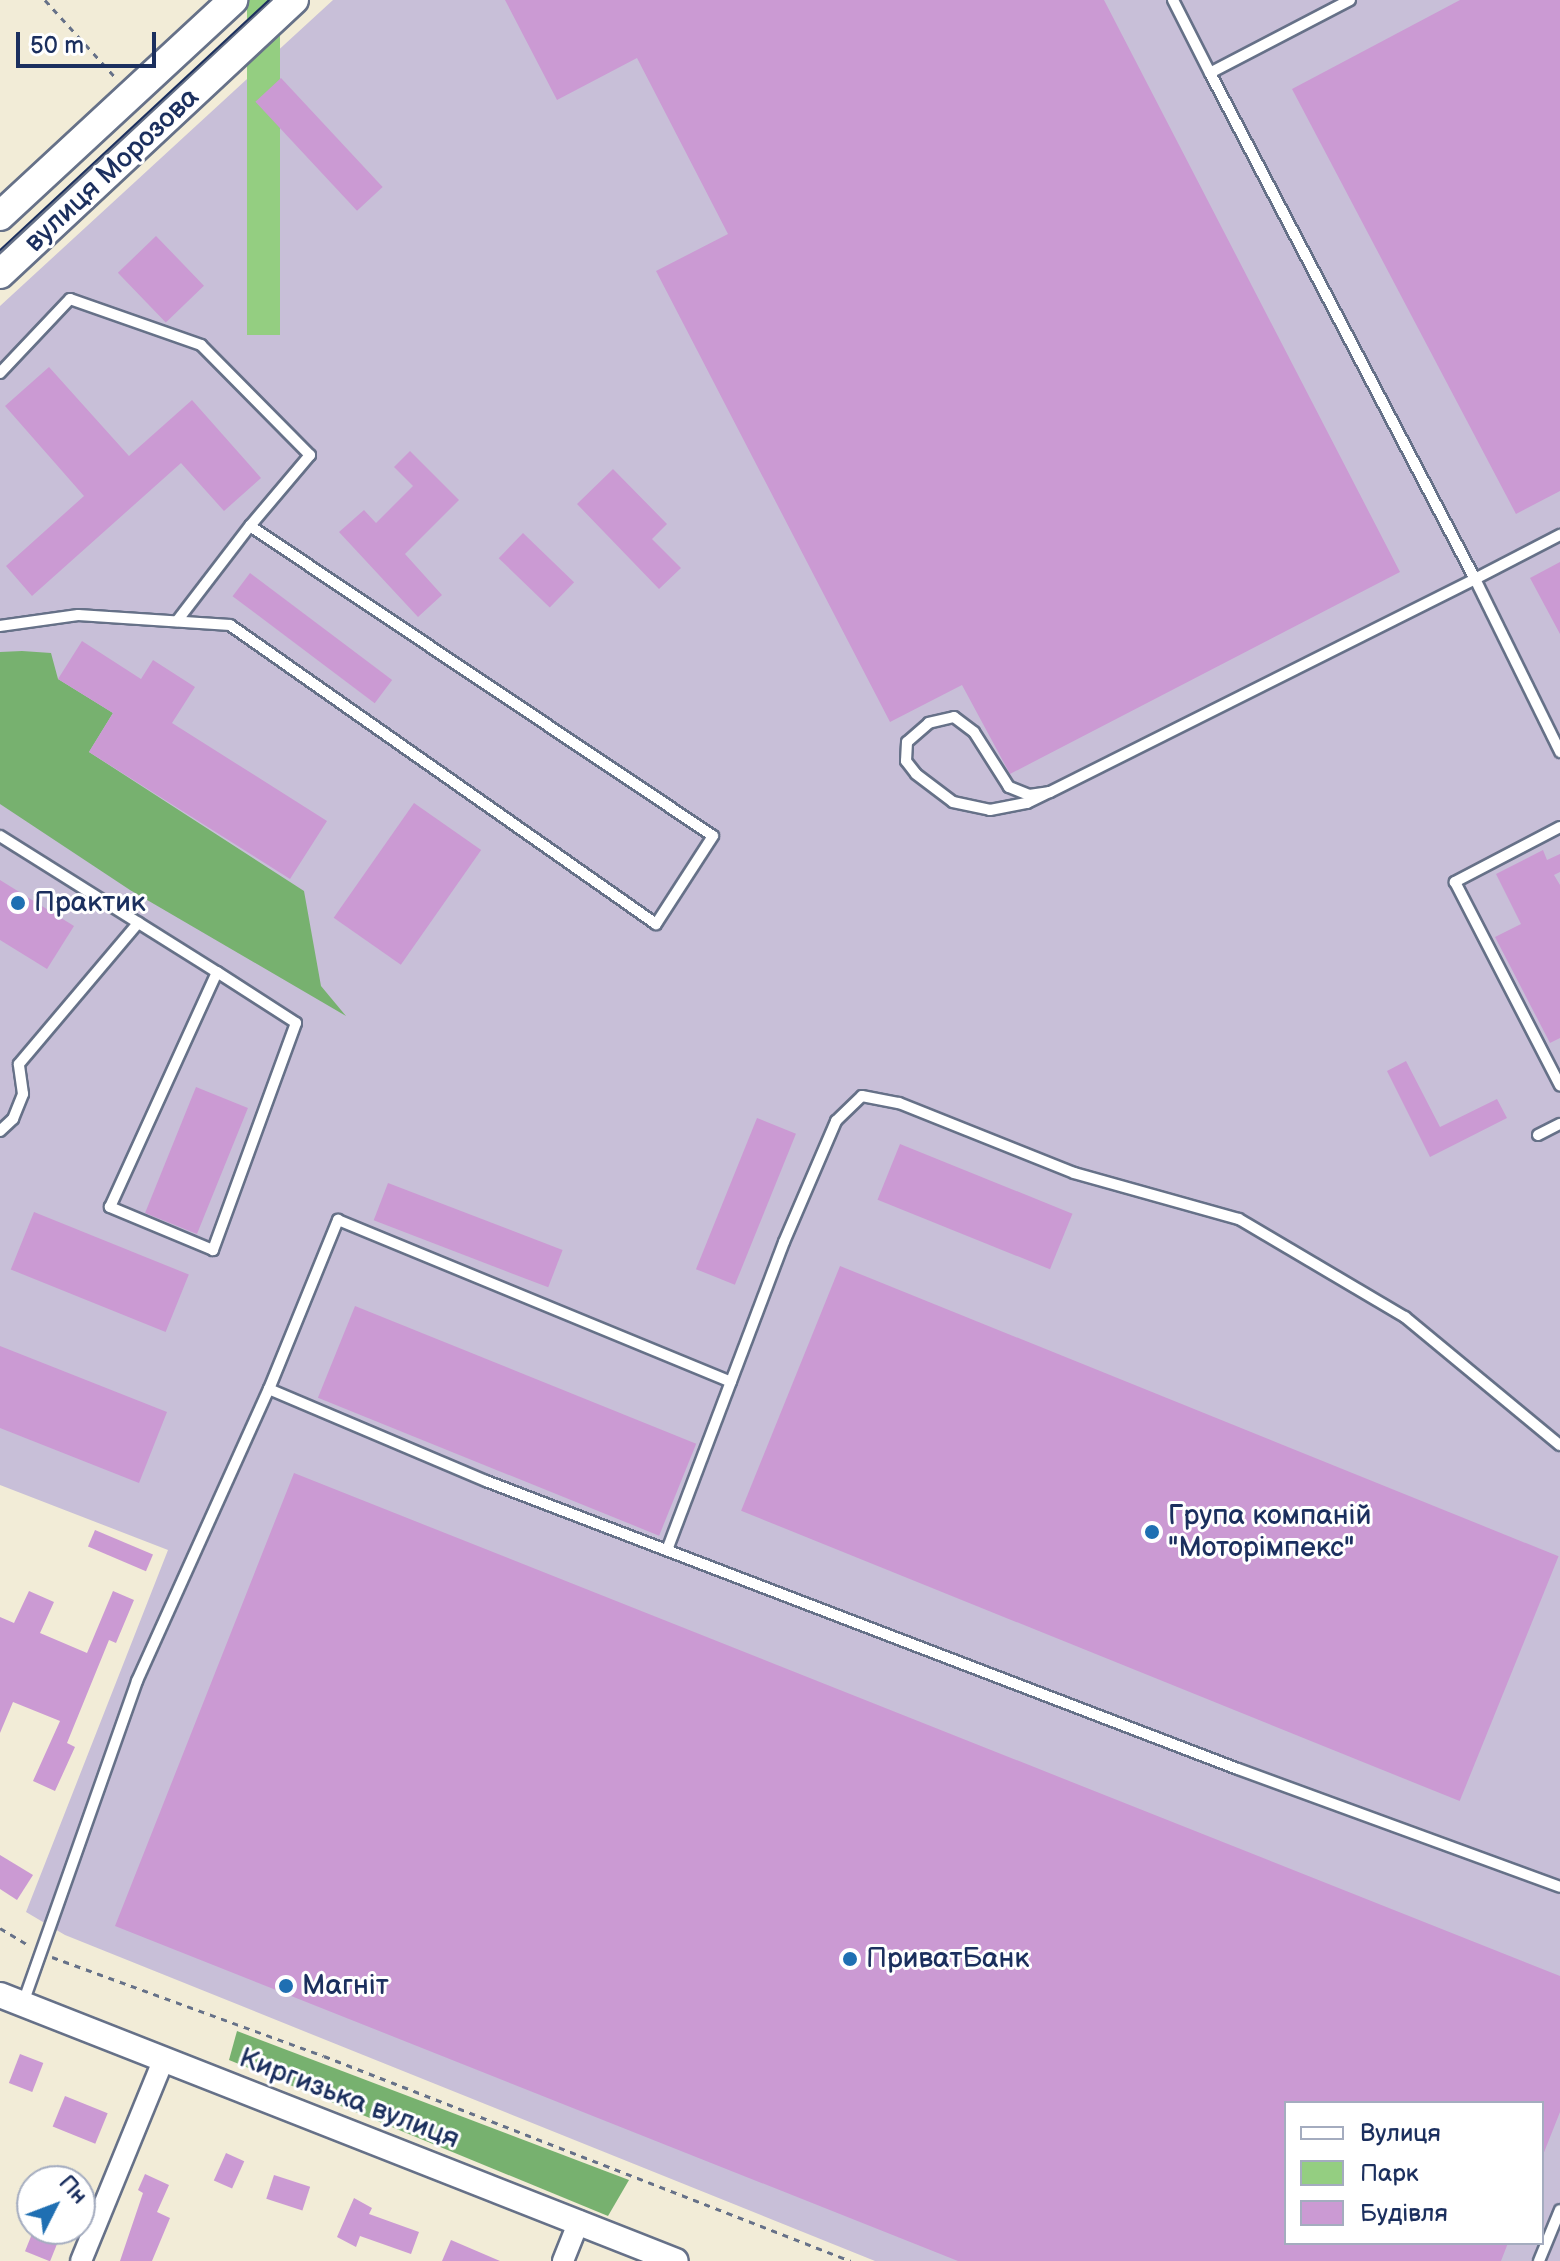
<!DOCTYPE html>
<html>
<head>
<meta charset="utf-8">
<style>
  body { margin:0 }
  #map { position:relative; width:1560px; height:2261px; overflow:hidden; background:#f2ecd7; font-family:"Balsamiq Sans",sans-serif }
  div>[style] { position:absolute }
  .industrial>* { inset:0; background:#c8bfd8 }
  .green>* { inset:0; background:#94ce81; transform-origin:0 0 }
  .forest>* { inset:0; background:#77b16f }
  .building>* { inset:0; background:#cb9ad3; transform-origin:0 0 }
  .path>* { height:3px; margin-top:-1.5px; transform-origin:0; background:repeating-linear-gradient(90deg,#667188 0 6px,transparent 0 12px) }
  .roads { filter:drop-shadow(2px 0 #667188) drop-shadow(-2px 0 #667188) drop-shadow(0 2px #667188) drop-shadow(0 -2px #667188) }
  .service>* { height:10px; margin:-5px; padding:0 5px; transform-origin:5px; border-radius:5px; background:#fff }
  .minor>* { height:20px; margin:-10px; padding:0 10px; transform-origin:10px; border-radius:10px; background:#fff }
  .tertiary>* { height:24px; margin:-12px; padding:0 12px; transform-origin:12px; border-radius:12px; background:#fff }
  .secondary>* { height:28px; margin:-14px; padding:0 14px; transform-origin:14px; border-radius:14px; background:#fff }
  .tram>* { height:2px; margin:-1px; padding:0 1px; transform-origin:1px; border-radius:1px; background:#1b2f5e }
  .dots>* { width:22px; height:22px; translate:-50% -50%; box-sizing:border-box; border:4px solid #fff; border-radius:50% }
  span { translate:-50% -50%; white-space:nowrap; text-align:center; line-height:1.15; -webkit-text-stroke:6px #fff; paint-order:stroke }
  .street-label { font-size:28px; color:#1b2f5e }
  .poi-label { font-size:28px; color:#1b2f5e }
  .left { translate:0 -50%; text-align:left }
  .legend { position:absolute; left:1284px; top:2101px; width:260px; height:144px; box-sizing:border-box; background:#fff; border:2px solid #a4acbf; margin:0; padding:10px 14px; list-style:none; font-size:24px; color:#1b2f5e }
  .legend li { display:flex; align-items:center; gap:16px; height:40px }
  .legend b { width:40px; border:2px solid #a4acbf }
  .north { position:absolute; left:16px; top:2165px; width:80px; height:80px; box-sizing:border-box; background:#fff; border:2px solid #a4acbf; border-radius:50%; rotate:48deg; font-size:22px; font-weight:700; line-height:32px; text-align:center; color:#1b2f5e }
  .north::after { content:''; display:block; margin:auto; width:28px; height:36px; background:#1f6fb2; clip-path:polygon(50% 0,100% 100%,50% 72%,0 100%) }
  .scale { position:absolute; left:16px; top:32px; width:140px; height:36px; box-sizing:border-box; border:4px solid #1b2f5e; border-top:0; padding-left:10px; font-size:24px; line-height:28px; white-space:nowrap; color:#1b2f5e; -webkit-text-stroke:6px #fff; paint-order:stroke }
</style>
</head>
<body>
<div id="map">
  <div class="industrial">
    <div style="clip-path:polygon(evenodd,333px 0,1560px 0,1560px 2261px,875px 2261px,65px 1935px,26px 1912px,168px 1550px,0 1485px,0 306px,333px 0,1286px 2103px,1542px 2103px,1542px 2243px,1286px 2243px,1286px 2103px)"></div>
  </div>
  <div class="green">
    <div style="left:247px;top:0;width:33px;height:335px"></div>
  </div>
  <div class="forest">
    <div style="clip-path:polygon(22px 651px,51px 653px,58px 679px,113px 713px,89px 752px,304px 891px,321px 986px,346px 1016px,130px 890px,0 804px,0 652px)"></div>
    <div style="clip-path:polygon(237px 2031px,629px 2180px,608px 2216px,229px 2060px)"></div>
  </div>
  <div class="building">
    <div style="clip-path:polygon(505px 0,1104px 0,1400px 572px,1010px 774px,962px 685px,890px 722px,656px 271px,728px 234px,637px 58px,557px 100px)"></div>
    <div style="clip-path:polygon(1460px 0,1560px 0,1560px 491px,1516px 514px,1292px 89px)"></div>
    <div style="left:281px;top:78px;width:149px;height:35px;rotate:47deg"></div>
    <div style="left:156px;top:236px;width:69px;height:53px;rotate:46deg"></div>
    <div style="clip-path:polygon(49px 367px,129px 456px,192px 400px,261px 478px,224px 511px,181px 463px,32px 596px,6px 566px,84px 496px,5px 406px)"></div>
    <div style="clip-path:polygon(410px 451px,459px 500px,405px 554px,442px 595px,418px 617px,339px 532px,364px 510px,376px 523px,413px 486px,394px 467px)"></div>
    <div style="clip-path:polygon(613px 469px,667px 524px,652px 539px,681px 568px,659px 589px,577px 504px)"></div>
    <div style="left:523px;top:533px;width:71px;height:35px;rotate:44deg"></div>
    <div style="clip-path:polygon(1560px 562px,1560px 634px,1530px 578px)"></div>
    <div style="left:250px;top:573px;width:178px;height:29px;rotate:37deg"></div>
    <div style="clip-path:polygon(82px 641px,141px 679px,153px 660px,195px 687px,172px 723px,327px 821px,290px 879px,89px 752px,113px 713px,58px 679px)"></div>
    <div style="left:414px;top:803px;width:82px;height:140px;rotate:35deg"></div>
    <div style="clip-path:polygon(1543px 850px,1547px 860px,1560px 854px,1560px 872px,1554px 875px,1560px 885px,1560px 1038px,1550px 1043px,1495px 937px,1521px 924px,1496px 874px)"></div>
    <div style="clip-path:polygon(0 880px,74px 926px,47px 969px,0 940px)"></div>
    <div style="clip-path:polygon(1406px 1061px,1440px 1127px,1497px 1099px,1507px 1118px,1430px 1157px,1387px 1071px)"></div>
    <div style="left:196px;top:1087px;width:56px;height:136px;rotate:22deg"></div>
    <div style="left:757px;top:1118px;width:42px;height:163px;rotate:22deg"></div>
    <div style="left:900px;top:1144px;width:186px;height:60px;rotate:22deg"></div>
    <div style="left:388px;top:1183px;width:187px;height:40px;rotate:21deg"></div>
    <div style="left:34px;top:1212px;width:167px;height:62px;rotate:22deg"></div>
    <div style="left:840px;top:1266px;width:775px;height:264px;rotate:22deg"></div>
    <div style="left:355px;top:1306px;width:368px;height:99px;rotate:22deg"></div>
    <div style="clip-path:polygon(0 1346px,167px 1412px,139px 1483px,0 1428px)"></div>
    <div style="clip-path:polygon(294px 1473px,1560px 1976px,1560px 2112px,1543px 2155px,1542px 2103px,1286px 2103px,1286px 2243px,1508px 2243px,1501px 2261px,958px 2261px,115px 1926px)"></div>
    <div style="left:95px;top:1530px;width:63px;height:18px;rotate:23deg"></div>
    <div style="clip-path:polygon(29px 1591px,54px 1602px,40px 1633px,87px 1653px,113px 1591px,134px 1600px,116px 1643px,109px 1640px,67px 1743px,75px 1747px,55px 1791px,33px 1781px,60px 1721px,13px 1702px,0 1733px,0 1617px,14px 1623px)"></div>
    <div style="clip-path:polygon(0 1855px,33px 1875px,17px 1900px,0 1889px)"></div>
    <div style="left:20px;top:2054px;width:25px;height:31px;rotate:21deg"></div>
    <div style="left:65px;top:2096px;width:46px;height:33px;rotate:22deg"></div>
    <div style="left:226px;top:2153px;width:20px;height:30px;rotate:24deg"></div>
    <div style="clip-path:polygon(145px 2174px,169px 2185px,157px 2212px,170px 2218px,152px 2261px,120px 2261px,143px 2193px,138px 2190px)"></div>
    <div style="left:274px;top:2175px;width:38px;height:25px;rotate:18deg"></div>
    <div style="clip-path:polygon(354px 2198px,372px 2208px,369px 2214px,419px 2232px,411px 2254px,360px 2236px,356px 2247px,337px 2237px)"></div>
    <div style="left:34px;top:2229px;width:27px;height:24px;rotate:22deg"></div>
    <div style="clip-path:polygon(451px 2240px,500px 2261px,442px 2261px)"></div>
  </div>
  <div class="path">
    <div style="left:45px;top:0;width:104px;rotate:47.7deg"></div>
    <div style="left:0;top:1928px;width:33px;rotate:31deg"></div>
    <div style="left:52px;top:1957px;width:289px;rotate:20deg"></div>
    <div style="left:324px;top:2056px;width:565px;rotate:21.26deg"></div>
  </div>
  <div class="roads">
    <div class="service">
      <div style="left:1173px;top:0;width:82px;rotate:63.1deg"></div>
      <div style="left:1350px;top:0;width:158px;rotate:152.5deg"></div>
      <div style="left:1210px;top:73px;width:571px;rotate:62.36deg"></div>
      <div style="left:1475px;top:579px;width:193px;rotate:63.8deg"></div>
      <div style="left:0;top:373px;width:102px;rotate:-46.6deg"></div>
      <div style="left:70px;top:299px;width:139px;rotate:19.3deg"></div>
      <div style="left:201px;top:345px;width:155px;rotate:45.3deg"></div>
      <div style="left:310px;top:455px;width:93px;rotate:130.2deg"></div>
      <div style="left:250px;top:526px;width:557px;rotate:33.8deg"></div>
      <div style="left:713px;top:836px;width:105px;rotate:122.9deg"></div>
      <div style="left:656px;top:924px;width:520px;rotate:-144.94deg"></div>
      <div style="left:230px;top:625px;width:152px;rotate:-176.2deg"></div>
      <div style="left:78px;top:615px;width:79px;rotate:172deg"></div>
      <div style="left:177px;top:621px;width:120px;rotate:-52.5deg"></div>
      <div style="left:1050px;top:792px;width:21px;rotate:172deg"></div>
      <div style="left:1029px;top:795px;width:22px;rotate:-158deg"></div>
      <div style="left:1009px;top:787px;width:65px;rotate:-122.5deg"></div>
      <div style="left:974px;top:732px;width:25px;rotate:-143deg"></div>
      <div style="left:954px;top:717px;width:26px;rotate:167deg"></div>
      <div style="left:929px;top:723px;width:29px;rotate:139deg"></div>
      <div style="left:907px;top:742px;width:19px;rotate:93deg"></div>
      <div style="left:906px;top:761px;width:16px;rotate:52deg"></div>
      <div style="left:916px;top:774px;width:46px;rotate:37.1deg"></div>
      <div style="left:953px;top:802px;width:38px;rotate:12deg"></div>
      <div style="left:990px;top:810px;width:38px;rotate:-11deg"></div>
      <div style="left:1027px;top:803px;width:25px;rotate:-26deg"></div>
      <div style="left:1050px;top:792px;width:475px;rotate:-26.6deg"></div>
      <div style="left:1475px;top:579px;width:96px;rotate:-27.4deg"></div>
      <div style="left:1560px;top:827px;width:119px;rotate:152.4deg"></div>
      <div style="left:1455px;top:882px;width:229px;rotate:62.7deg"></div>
      <div style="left:0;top:836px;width:256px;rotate:32.1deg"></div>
      <div style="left:217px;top:972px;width:94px;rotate:32.8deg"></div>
      <div style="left:296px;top:1023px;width:242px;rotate:110.1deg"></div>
      <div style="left:213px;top:1250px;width:112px;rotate:-157.3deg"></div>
      <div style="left:110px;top:1207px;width:258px;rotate:-65.5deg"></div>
      <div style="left:0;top:1131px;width:18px;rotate:-43deg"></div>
      <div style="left:13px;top:1119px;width:27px;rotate:-68deg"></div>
      <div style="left:23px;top:1094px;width:30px;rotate:-98deg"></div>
      <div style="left:19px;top:1064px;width:185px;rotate:-49.8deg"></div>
      <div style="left:1538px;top:1135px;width:25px;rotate:-27deg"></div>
      <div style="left:269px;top:1389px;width:236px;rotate:23deg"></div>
      <div style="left:486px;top:1481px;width:805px;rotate:20.96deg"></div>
      <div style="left:1238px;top:1769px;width:343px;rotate:20.1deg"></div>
      <div style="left:667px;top:1550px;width:329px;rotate:-69.2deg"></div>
      <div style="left:784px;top:1242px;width:132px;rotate:-66.7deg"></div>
      <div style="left:836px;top:1121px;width:36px;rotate:-44deg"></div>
      <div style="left:862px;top:1096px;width:38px;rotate:11deg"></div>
      <div style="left:899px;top:1103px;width:188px;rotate:21.8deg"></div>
      <div style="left:1074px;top:1173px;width:171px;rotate:15.6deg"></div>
      <div style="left:1239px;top:1219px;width:193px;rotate:30.6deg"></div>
      <div style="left:1405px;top:1317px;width:201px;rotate:39.6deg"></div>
      <div style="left:23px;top:2003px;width:342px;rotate:-70.5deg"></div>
      <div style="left:137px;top:1681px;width:320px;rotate:-65.7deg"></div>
      <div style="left:269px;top:1389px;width:183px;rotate:-67.8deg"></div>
      <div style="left:338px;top:1220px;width:425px;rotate:22.4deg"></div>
      <div style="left:1539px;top:2261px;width:55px;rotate:-67.6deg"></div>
    </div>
    <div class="minor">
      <div style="left:81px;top:2261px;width:218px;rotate:-67.7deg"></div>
      <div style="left:563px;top:2261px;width:43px;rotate:-68.2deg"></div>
    </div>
    <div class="tertiary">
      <div style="left:0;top:1995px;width:726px;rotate:21.48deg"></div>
    </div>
    <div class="secondary">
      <div style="left:0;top:216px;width:318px;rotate:-42.8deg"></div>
      <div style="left:0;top:274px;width:402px;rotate:-43deg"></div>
    </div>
  </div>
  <div class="tram">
    <div style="left:0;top:250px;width:367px;rotate:-42.9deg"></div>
  </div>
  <div class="dots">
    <div style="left:18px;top:903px;background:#1f6fb2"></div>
    <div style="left:1152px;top:1532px;background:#1f6fb2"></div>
    <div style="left:850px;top:1959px;background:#1f6fb2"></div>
    <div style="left:286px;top:1986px;background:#1f6fb2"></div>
  </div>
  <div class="street-label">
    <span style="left:112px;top:170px;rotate:-43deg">вулиця Морозова</span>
    <span style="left:349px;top:2099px;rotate:21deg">Киргизька вулиця</span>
  </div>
  <div class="poi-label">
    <span class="left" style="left:34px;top:903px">Практик</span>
    <span class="left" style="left:1168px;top:1532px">Група компаній<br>"Моторімпекс"</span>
    <span class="left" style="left:866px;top:1959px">ПриватБанк</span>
    <span class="left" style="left:302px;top:1986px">Магніт</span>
  </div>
  <ul class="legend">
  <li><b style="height:10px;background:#fff"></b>Вулиця</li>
  <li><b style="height:22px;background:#94ce81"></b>Парк</li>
  <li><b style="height:22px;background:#cb9ad3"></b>Будівля</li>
  </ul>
  <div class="north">Пн</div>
  <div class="scale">50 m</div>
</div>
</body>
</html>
